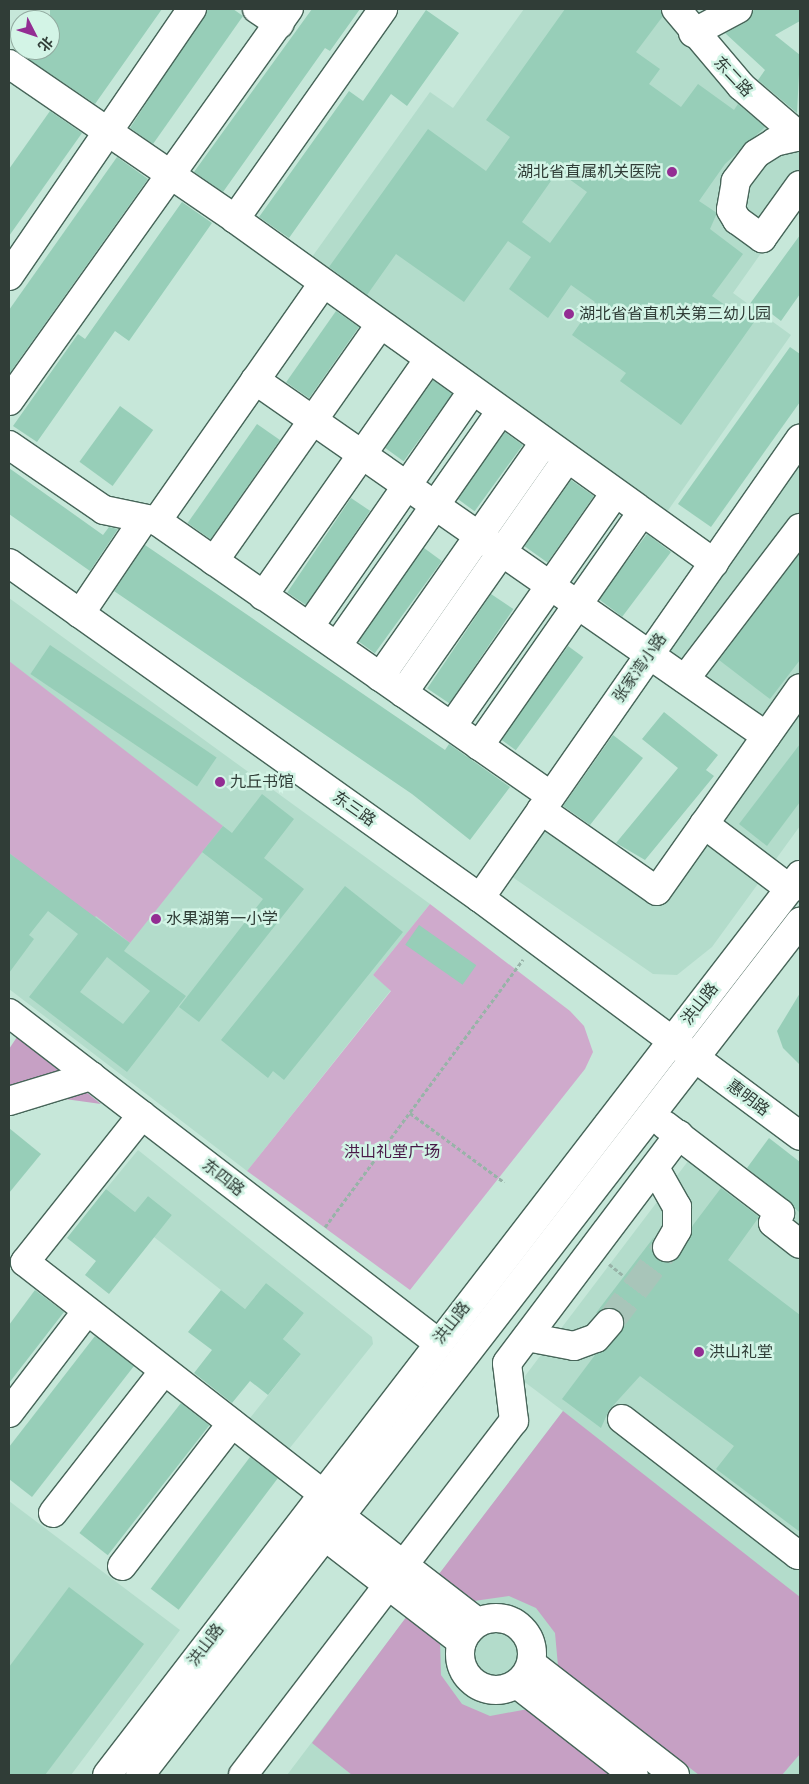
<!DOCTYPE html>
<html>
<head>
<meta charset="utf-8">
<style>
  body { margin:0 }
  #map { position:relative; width:809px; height:1784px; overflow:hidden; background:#c6e7d9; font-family:Arial,"Noto Sans SC",sans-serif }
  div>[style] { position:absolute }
  .built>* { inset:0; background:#b3dccb }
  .green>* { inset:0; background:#cfaacc }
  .forest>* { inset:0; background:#c6a0c4 }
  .building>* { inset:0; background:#97ceb8; transform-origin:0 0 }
  .minor-tunnel>* { height:28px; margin-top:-14px; transform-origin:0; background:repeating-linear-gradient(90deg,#a8c5b9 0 28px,transparent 0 42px) }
  .path>* { height:3px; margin-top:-1.5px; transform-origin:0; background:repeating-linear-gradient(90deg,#98b3a8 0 4px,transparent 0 6.5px) }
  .roads { filter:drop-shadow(1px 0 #476559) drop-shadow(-1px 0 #476559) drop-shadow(0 1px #476559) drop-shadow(0 -1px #476559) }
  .minor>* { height:28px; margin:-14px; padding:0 14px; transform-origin:14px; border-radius:14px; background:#fff }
  .minor>.ring { margin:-14px; padding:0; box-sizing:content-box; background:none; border:28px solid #fff; border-radius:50% }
  .major>* { height:28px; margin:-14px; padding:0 14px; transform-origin:14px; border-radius:14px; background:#fff }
  .dots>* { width:14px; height:14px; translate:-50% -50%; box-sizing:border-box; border:2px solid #d3f4e6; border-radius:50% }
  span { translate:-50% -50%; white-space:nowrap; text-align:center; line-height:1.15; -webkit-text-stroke:5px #d3f4e6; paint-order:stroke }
  .street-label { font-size:16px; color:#303d37 }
  .poi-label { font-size:16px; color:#303d37 }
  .right { translate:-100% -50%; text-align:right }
  .left { translate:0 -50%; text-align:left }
  .park-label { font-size:16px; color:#481947 }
  .frame { position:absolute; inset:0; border:10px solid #303d37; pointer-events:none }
  .north { position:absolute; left:10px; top:10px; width:50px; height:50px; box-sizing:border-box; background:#d3f4e6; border:1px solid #92aba0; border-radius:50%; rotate:131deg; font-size:14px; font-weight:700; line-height:20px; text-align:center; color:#303d37 }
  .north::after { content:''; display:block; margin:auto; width:18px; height:22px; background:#932d93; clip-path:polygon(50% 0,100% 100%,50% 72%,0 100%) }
</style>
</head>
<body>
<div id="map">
  <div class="built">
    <div style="clip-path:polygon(524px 9px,669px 9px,800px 146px,800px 198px,733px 293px,791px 335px,662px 519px,307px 264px,430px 92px,453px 108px)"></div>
    <div style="clip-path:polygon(800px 454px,800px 826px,712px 947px,677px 975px,653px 974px,508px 874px,555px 811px,651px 879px,750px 741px,650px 670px)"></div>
    <div style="clip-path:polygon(9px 598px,430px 904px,373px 975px,391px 990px,247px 1171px,9px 989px)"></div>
    <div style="clip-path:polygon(704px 1140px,800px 1213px,800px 1775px,287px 1775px,563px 1411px,522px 1380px)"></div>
    <div style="clip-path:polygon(138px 1150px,372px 1337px,373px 1344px,285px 1454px,246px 1423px,301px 1354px,283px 1339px,304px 1313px,266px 1283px,245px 1309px,154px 1237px,172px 1215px,148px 1196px,135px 1212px,106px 1189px)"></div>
    <div style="clip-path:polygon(9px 1501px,180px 1630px,71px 1775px,9px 1775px)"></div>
  </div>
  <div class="green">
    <div style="clip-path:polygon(9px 661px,223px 826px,130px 943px,96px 916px,89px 924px,73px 904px,9px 853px)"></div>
    <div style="clip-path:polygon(430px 904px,570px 1011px,584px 1026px,593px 1052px,585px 1069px,410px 1290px,247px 1171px,391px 991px,373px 975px)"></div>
  </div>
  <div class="forest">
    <div style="clip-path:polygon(17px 1037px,101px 1104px,65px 1099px,9px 1116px,9px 1049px)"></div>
    <div style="clip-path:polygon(563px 1411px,800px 1597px,800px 1754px,782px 1775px,699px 1775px,558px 1666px,555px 1633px,536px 1608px,509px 1596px,474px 1601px,439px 1574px)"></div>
    <div style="clip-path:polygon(407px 1616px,440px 1641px,441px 1675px,462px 1704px,490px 1716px,528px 1709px,613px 1775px,352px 1775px,312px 1743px)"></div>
  </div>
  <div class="building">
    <div style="clip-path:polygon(50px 9px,162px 9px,95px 104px,15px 50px,50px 50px)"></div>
    <div style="clip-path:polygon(207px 9px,233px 9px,243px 16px,153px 144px,130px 128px)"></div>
    <div style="clip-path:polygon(312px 9px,360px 9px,330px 51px,325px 48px,223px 192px,194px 172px)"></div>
    <div style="clip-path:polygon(evenodd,565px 9px,661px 9px,663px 16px,636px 52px,660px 69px,649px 84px,681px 107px,698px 84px,734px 110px,738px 104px,765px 127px,725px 164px,699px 201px,717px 213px,710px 229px,743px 254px,712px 296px,741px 316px,800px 235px,800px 294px,781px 321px,764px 308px,681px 425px,620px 381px,626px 373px,572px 335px,595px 302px,571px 285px,548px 318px,509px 289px,531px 257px,508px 241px,464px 302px,396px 254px,367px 295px,329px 267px,428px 129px,486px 171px,510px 137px,486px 120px,565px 9px,558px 171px,587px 192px,550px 243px,522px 222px,558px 171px)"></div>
    <div style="clip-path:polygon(754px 9px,800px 9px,800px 21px,775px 35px,800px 55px,797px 113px,758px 80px,765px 70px,725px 33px,746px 22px)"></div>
    <div style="clip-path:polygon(426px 10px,459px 33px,407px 106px,391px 94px,289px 238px,259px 217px,349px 91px,363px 101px)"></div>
    <div style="clip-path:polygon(50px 111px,82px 133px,9px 236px,9px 169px)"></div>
    <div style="clip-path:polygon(117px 157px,148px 179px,9px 374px,9px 310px)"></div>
    <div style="clip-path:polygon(182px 202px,212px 223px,129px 341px,115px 331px,37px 442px,13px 426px,78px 334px,85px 339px)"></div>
    <div style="left:336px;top:311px;width:28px;height:87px;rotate:35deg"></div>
    <div style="clip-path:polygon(790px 347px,800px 354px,800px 402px,711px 527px,678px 504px)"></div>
    <div style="left:433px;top:380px;width:24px;height:83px;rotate:36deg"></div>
    <div style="left:120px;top:406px;width:41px;height:69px;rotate:36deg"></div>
    <div style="left:257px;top:424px;width:28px;height:121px;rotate:35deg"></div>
    <div style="left:505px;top:432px;width:22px;height:82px;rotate:36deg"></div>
    <div style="clip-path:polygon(9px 468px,103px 535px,109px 527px,118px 529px,90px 571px,9px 514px)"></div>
    <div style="left:571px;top:480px;width:28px;height:81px;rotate:35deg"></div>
    <div style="left:351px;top:498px;width:23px;height:114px;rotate:34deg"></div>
    <div style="left:647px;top:534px;width:30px;height:81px;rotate:37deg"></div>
    <div style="clip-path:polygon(145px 545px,445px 750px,449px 744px,510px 787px,470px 840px,412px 794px,114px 591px)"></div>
    <div style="left:424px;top:548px;width:22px;height:114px;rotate:36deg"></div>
    <div style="clip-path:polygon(800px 553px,800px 660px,770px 699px,719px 660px)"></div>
    <div style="left:491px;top:594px;width:27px;height:114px;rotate:34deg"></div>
    <div style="left:50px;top:645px;width:201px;height:35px;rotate:34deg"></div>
    <div style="left:568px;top:646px;width:19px;height:115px;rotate:36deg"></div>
    <div style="clip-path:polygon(664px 712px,718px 755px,706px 770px,714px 776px,645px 860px,616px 843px,678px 768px,642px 739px)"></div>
    <div style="clip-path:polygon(613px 735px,643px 758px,590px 825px,563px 806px)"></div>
    <div style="clip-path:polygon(800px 744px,800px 802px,767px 846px,739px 824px)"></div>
    <div style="clip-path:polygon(262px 794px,294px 819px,264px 858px,304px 889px,199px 1022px,179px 1007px,263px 899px,202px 852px,223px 826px,232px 833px)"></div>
    <div style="clip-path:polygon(evenodd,9px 853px,130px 943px,124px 951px,186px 996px,127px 1072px,29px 997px,78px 934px,48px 911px,29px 935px,34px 939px,9px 973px,9px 853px,107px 957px,150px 991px,123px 1024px,80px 992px,107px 957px)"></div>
    <div style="clip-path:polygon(345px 886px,403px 932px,284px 1080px,273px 1071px,268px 1078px,221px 1040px)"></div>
    <div style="left:419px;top:925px;width:70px;height:24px;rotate:35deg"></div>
    <div style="clip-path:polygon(800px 993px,800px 1065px,783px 1048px,777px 1031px)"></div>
    <div style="clip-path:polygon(9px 1128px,41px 1154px,9px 1193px)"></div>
    <div style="clip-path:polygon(769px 1138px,800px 1162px,800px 1213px,747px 1168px)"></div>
    <div style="clip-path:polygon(721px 1188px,759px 1217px,728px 1260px,800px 1315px,800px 1532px,716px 1469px,734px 1446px,640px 1376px,609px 1410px,601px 1428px,562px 1399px,595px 1355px,608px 1348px,624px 1326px,624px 1317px,612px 1308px,596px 1313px,654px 1237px,651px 1247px,659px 1260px,667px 1263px,680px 1255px,693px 1225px)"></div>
    <div style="clip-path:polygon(106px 1189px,135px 1212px,148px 1196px,172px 1215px,109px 1294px,85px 1275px,96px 1261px,67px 1238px)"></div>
    <div style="clip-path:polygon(266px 1283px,304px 1313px,283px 1339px,301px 1354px,268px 1395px,250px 1381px,232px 1403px,194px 1373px,212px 1350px,188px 1332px,221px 1290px,245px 1309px)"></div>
    <div style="clip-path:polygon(35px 1290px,64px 1312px,9px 1383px,9px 1325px)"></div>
    <div style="clip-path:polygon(95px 1336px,134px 1366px,32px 1497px,9px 1479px,9px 1447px)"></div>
    <div style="left:181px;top:1403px;width:36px;height:165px;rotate:38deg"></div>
    <div style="left:250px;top:1457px;width:35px;height:165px;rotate:37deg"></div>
    <div style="clip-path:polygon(69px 1587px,144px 1644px,45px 1775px,9px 1775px,9px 1667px)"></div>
  </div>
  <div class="minor-tunnel">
    <div style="left:609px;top:1323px;width:96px;rotate:-52.7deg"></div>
  </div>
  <div class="path">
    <div style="left:410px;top:1113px;width:117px;rotate:36.3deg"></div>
    <div style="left:325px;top:1227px;width:333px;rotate:-53.5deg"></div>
    <div style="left:609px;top:1264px;width:19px;rotate:39deg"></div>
  </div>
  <div class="roads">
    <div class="minor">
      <div style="left:257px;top:9px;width:27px;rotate:34deg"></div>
      <div style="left:676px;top:9px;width:101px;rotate:49.8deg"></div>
      <div style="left:741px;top:86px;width:78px;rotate:40.8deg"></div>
      <div style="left:693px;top:33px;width:51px;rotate:-28.1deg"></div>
      <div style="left:9px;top:64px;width:274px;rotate:34.4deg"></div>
      <div style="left:235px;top:219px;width:590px;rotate:35.68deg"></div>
      <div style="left:800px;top:136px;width:26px;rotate:167deg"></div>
      <div style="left:775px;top:142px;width:22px;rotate:148deg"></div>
      <div style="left:756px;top:154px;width:34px;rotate:127deg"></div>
      <div style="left:736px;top:181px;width:29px;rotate:100deg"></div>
      <div style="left:731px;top:210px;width:12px;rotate:59deg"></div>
      <div style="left:737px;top:220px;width:31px;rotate:36deg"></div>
      <div style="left:762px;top:238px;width:65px;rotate:-54.4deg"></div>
      <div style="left:235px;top:219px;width:257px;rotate:-54.8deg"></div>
      <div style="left:9px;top:276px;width:324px;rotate:-55.6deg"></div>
      <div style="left:322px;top:285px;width:288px;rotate:125deg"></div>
      <div style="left:157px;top:521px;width:480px;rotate:34.9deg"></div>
      <div style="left:255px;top:380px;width:623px;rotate:34.86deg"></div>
      <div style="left:9px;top:401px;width:482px;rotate:-54.5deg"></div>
      <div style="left:9px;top:445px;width:115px;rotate:34.4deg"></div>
      <div style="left:104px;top:510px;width:54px;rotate:11.7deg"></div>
      <div style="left:214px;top:561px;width:287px;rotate:-54.9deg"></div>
      <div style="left:9px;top:563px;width:578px;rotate:35.42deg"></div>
      <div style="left:480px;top:898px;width:399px;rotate:36.6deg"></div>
      <div style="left:263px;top:596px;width:288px;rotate:-55deg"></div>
      <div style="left:80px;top:614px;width:115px;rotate:-56deg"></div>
      <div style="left:309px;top:627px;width:286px;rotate:-55.3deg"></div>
      <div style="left:337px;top:646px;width:285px;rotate:-55.1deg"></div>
      <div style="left:380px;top:677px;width:286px;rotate:-55deg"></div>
      <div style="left:685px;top:679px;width:190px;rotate:-52.7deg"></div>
      <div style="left:403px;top:693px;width:286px;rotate:-55deg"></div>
      <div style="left:452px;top:726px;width:284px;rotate:-55deg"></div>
      <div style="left:479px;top:746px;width:285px;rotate:-55.1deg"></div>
      <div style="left:541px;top:810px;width:141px;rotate:34.9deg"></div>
      <div style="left:657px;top:891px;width:248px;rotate:-54.8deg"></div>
      <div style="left:704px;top:824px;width:108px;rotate:37.1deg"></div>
      <div style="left:480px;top:898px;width:560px;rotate:-55.12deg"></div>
      <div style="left:9px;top:1013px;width:540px;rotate:37.55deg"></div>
      <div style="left:9px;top:1101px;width:86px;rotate:-17deg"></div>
      <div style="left:142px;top:1115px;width:188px;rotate:128.5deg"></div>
      <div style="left:25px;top:1262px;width:376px;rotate:37.9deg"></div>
      <div style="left:665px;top:1125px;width:145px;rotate:37.4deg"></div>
      <div style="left:780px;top:1213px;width:12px;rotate:125deg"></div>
      <div style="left:773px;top:1223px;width:34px;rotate:38deg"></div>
      <div style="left:655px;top:1168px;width:45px;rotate:60.6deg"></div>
      <div style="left:677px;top:1207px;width:23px;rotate:90deg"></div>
      <div style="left:677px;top:1230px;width:20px;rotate:120deg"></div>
      <div style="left:527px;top:1337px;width:48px;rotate:10.8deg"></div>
      <div style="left:574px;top:1346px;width:23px;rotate:-20deg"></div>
      <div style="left:596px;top:1338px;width:20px;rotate:-49deg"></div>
      <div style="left:9px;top:1413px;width:128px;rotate:-52.6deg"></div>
      <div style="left:622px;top:1419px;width:222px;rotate:37.7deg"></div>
      <div style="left:798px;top:1555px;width:4px;rotate:-56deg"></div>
      <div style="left:322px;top:1502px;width:196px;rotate:37.7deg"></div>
      <div style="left:53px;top:1513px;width:180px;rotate:-52deg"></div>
      <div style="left:305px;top:1521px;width:198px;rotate:37.6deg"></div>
      <div style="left:122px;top:1566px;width:180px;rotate:-52.4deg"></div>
      <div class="ring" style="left:460px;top:1618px;width:44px;height:44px"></div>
      <div style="left:532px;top:1664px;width:181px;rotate:37.8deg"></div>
      <div style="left:517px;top:1684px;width:148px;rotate:37.9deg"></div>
      <div style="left:243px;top:1775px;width:446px;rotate:-52.6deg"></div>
      <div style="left:514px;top:1421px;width:58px;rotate:-96.9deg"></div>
      <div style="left:507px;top:1363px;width:286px;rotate:-53deg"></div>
    </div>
    <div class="major">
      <div style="left:107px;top:1775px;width:1136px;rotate:-52.4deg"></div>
      <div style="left:140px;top:1775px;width:1079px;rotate:-52.27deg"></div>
    </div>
  </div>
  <div class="dots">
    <div style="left:672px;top:172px;background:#932d93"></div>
    <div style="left:569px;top:314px;background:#932d93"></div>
    <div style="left:220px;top:782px;background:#932d93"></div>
    <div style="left:156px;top:919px;background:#932d93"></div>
    <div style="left:699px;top:1352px;background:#932d93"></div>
  </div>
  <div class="street-label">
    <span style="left:733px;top:77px;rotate:47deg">东二路</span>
    <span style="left:640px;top:668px;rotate:-55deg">张家湾小路</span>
    <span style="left:354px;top:809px;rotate:35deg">东三路</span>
    <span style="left:700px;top:1004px;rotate:-52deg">洪山路</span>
    <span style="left:748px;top:1098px;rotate:37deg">惠明路</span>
    <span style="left:223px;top:1178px;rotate:38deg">东四路</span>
    <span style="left:452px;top:1323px;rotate:-52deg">洪山路</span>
    <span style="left:206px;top:1645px;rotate:-53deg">洪山路</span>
  </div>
  <div class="poi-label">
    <span class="right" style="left:661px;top:172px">湖北省直属机关医院</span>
    <span class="left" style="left:579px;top:314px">湖北省省直机关第三幼儿园</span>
    <span class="left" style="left:230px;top:782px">九丘书馆</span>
    <span class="left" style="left:166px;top:919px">水果湖第一小学</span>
    <span class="left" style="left:709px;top:1352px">洪山礼堂</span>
  </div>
  <div class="park-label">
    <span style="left:392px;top:1152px">洪山礼堂广场</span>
  </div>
  <div class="frame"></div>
  <div class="north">北</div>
</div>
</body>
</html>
